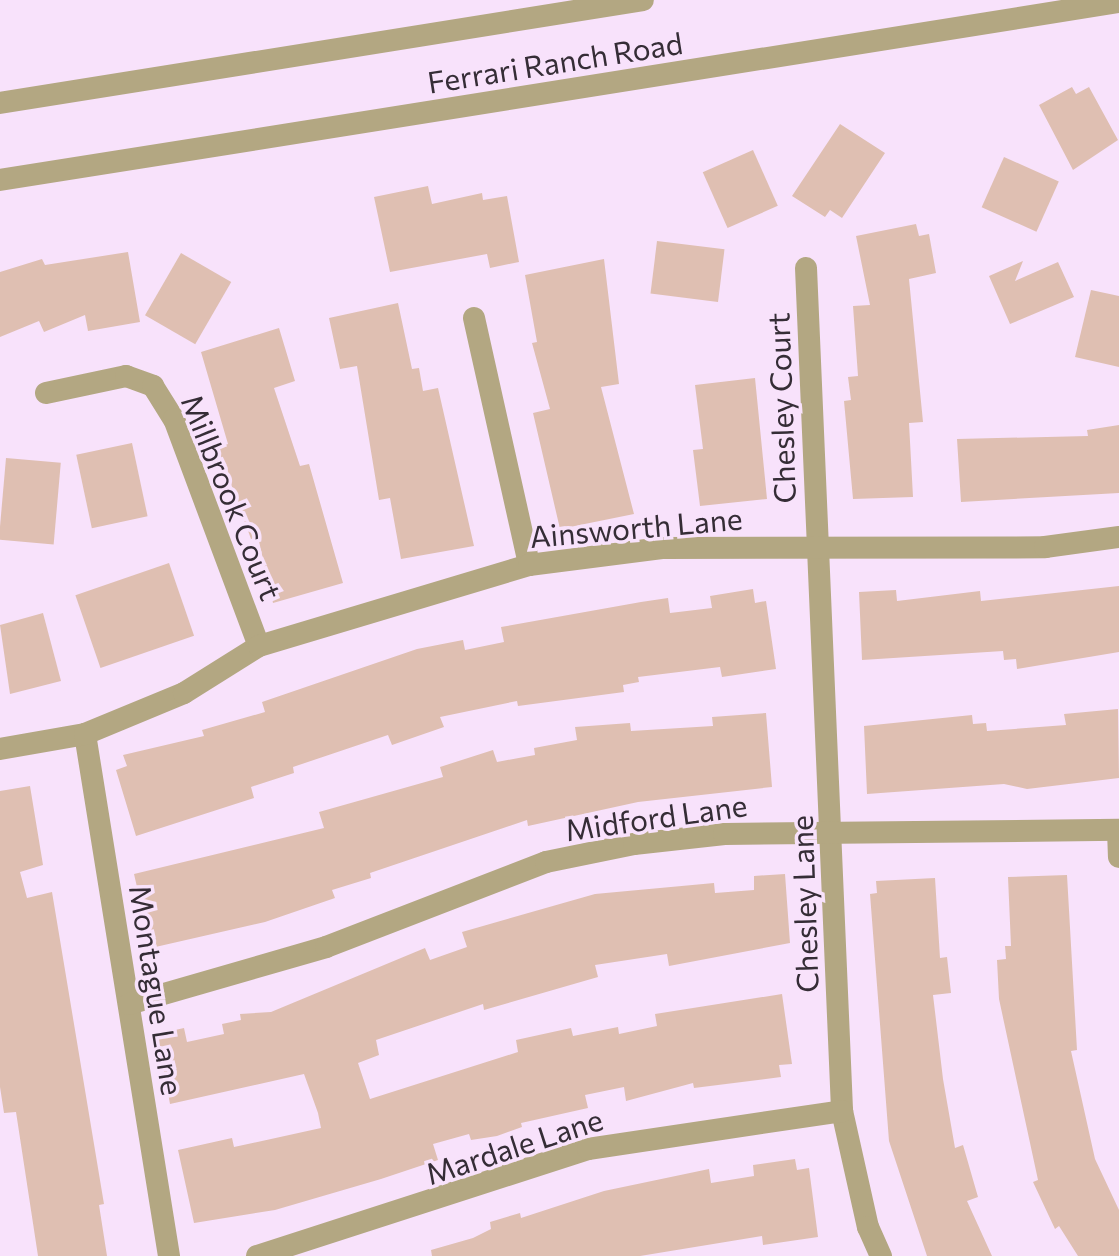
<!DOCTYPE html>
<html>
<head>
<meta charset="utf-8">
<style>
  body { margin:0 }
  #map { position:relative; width:1119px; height:1256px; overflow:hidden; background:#f8e2fb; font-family:Commissioner,sans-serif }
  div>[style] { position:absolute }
  .building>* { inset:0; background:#dfbfb2; transform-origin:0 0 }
  .minor>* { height:22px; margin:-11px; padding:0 11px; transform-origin:11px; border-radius:11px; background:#b3a782 }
  .tertiary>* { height:22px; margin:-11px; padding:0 11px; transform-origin:11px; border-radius:11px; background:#b3a782 }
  span { translate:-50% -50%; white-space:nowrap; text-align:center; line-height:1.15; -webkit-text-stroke:7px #f8e2fb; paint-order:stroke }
  .street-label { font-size:30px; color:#352d36 }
</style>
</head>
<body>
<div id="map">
  <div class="building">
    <div style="clip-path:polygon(1072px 87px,1076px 94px,1089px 87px,1118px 140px,1073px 170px,1039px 105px)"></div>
    <div style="clip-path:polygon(840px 124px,885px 153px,842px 218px,830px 210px,825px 217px,792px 196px)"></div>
    <div style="left:753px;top:150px;width:61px;height:55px;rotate:66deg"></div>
    <div style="left:1004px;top:157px;width:60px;height:55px;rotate:24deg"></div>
    <div style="clip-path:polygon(428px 186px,432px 204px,482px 193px,483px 200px,507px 196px,519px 262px,490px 268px,487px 254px,390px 272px,374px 197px)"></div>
    <div style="clip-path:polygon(916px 224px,919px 236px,929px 234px,936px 273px,909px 279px,923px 422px,909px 423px,913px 497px,853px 499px,844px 401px,851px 400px,848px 377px,858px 376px,853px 306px,870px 305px,856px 236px)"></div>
    <div style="left:657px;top:241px;width:68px;height:53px;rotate:7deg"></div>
    <div style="clip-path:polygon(128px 252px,140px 322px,88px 331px,85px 315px,44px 332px,39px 321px,0 337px,0 272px,42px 259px,45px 265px)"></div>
    <div style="left:181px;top:253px;width:58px;height:72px;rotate:30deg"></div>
    <div style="clip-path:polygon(604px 259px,619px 384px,601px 387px,634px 514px,560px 529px,533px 413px,550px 409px,532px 343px,537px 342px,525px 275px)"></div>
    <div style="clip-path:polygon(1023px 261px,1015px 281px,1058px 262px,1074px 297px,1010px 324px,989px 276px)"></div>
    <div style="clip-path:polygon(1091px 290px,1119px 296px,1119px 367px,1075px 357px)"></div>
    <div style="clip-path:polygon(398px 303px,412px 369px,419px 368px,423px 391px,438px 388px,474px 546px,401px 559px,390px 498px,379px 500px,357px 366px,340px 369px,329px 318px)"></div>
    <div style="clip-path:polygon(279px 328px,295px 381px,274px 388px,300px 466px,309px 464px,343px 583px,273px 603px,258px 537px,251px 539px,218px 448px,228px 444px,201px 352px)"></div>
    <div style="clip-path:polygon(755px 378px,767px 499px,700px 506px,693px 450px,703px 449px,695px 385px)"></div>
    <div style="clip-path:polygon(1119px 425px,1119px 493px,961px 502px,957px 439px,1088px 436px,1087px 430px)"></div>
    <div style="left:132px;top:443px;width:75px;height:57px;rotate:78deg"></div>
    <div style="left:6px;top:458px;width:55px;height:82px;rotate:5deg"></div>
    <div style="left:169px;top:563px;width:77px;height:99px;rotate:71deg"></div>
    <div style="clip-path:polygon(1119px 586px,1119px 652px,1017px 669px,1016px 659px,1004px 660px,1003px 651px,862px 660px,859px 592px,896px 590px,897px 601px,980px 591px,981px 601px)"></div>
    <div style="clip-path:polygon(753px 589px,755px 603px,766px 601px,776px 669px,722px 677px,720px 667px,638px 677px,639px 682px,623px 685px,624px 692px,518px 706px,517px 701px,440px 717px,444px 727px,392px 745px,388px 735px,293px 767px,294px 773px,251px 787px,254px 798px,136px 836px,116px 770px,127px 766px,123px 755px,204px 736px,202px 730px,265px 712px,262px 702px,417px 649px,463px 640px,465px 650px,504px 642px,501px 627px,641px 602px,668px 598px,670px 613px,712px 608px,710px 596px)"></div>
    <div style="clip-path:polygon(43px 613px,61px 681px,10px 694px,0 625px)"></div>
    <div style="clip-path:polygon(1118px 709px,1119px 778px,1027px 789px,1004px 784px,867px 794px,864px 726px,972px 715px,973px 724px,986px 723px,987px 731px,1066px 725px,1064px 714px)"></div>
    <div style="clip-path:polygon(766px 713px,772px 787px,638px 802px,528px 826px,527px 820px,370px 873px,371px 878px,332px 890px,335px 898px,265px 922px,151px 948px,134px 874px,324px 828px,319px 812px,443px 777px,440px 767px,493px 750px,497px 762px,535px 755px,534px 748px,577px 740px,575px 727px,630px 723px,631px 731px,713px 726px,712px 717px)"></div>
    <div style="clip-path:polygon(30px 786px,43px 865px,20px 872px,27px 898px,52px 892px,104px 1204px,99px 1205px,107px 1256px,38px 1256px,16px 1112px,4px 1113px,0 1087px,0 791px)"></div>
    <div style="clip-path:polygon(785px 874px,790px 943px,669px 966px,667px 954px,595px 965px,598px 977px,484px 1010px,483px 1004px,376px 1040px,379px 1055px,358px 1063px,370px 1099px,518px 1052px,516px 1040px,571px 1028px,573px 1036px,618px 1027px,619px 1034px,657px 1026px,655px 1014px,782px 994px,792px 1064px,779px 1065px,781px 1077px,694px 1088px,693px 1083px,626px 1101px,624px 1087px,585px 1095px,588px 1108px,521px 1123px,522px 1127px,497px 1136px,471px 1140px,469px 1134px,433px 1144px,438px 1160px,381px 1179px,275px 1210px,194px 1223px,178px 1150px,232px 1138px,234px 1147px,321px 1128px,318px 1113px,304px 1074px,170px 1104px,157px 1034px,184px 1028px,187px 1042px,224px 1034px,222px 1024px,241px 1020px,240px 1014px,271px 1012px,425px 948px,430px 960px,467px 947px,462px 932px,595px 894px,714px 883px,715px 893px,754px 890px,754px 876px)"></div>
    <div style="clip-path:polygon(1067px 875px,1077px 1050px,1071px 1051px,1095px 1159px,1119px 1210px,1119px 1256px,1078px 1256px,1059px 1226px,1055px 1229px,1033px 1182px,1038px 1180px,999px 999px,997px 960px,1006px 959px,1005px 946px,1011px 946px,1008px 877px)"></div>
    <div style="clip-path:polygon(935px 878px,940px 958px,947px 957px,951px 993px,933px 995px,943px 1079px,955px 1148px,963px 1145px,978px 1197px,967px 1201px,992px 1256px,927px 1256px,889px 1141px,870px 894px,877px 893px,876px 881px)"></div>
    <div style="clip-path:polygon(795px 1159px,797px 1170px,809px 1168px,818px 1237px,763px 1245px,762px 1236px,640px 1256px,432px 1256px,431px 1250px,473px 1238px,491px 1229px,490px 1222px,520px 1213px,521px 1218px,604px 1191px,709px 1169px,711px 1183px,754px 1176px,753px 1165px)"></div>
  </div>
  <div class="minor">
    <div style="left:806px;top:268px;width:844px;rotate:87.55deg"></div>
    <div style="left:842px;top:1111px;width:119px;rotate:77.4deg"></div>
    <div style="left:868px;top:1227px;width:32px;rotate:66deg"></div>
    <div style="left:474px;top:318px;width:253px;rotate:77.4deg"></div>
    <div style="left:46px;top:393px;width:82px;rotate:-12deg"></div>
    <div style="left:126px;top:376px;width:29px;rotate:20deg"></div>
    <div style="left:153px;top:386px;width:39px;rotate:58deg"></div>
    <div style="left:174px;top:419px;width:242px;rotate:69.5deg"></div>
    <div style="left:85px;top:734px;width:529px;rotate:80.86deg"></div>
    <div style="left:0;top:749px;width:86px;rotate:-10deg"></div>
    <div style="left:85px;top:734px;width:107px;rotate:-22.5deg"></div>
    <div style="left:184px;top:693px;width:89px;rotate:-32.1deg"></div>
    <div style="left:259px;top:646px;width:282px;rotate:-16.7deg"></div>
    <div style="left:529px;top:565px;width:134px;rotate:-7.3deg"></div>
    <div style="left:662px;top:548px;width:383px;rotate:-0.1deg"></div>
    <div style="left:1045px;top:547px;width:75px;rotate:-7.7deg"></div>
    <div style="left:1118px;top:830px;width:27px;rotate:88deg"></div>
    <div style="left:129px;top:1004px;width:205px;rotate:-16.1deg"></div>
    <div style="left:326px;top:947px;width:236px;rotate:-21.1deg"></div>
    <div style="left:546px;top:862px;width:90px;rotate:-11.6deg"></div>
    <div style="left:634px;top:844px;width:91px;rotate:-6.3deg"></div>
    <div style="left:724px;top:834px;width:395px;rotate:-0.6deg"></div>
    <div style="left:257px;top:1256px;width:348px;rotate:-17.9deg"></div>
    <div style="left:588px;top:1149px;width:257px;rotate:-8.5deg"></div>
  </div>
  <div class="tertiary">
    <div style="left:0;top:103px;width:651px;rotate:-9.1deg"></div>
    <div style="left:0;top:180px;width:1133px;rotate:-9.04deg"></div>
  </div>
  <div class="street-label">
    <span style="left:555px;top:62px;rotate:-9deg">Ferrari Ranch Road</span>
    <span style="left:781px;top:408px;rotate:-92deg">Chesley Court</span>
    <span style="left:232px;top:497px;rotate:68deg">Millbrook Court</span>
    <span style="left:636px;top:527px;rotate:-5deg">Ainsworth Lane</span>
    <span style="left:656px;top:817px;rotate:-8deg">Midford Lane</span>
    <span style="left:804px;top:904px;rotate:-92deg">Chesley Lane</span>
    <span style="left:157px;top:990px;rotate:81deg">Montague Lane</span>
    <span style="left:514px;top:1146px;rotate:-18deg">Mardale Lane</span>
  </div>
</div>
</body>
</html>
